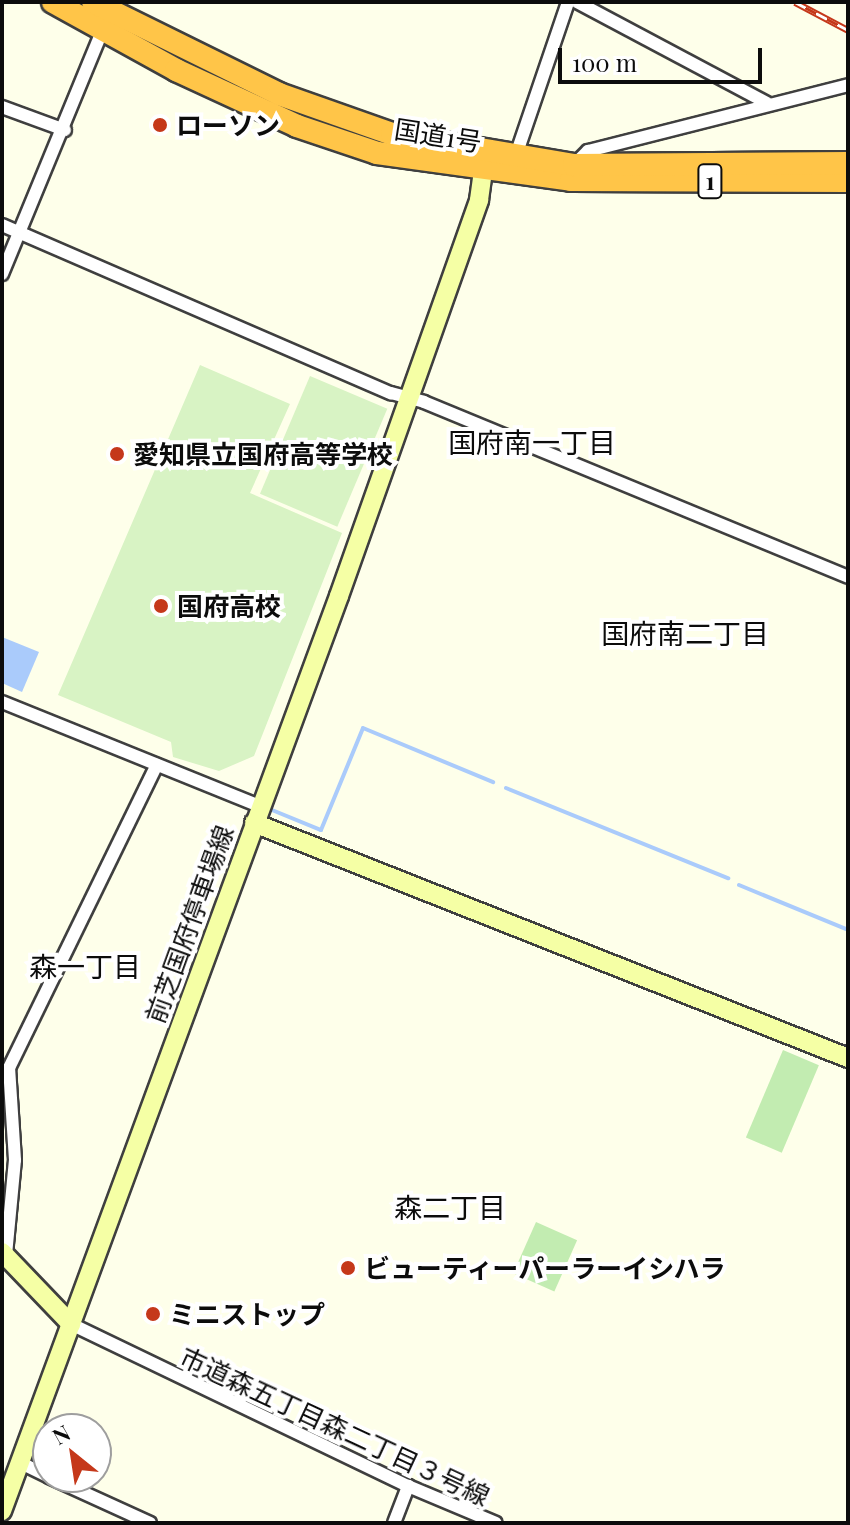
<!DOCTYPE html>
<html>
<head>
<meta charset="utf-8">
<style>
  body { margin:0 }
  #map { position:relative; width:850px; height:1525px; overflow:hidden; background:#feffea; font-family:"Playfair Display","Noto Sans JP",serif }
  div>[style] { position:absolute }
  .green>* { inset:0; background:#c2ecb1; transform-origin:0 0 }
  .pitch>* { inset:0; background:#d8f3c4; transform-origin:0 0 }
  .water>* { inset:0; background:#aacbfb }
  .stream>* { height:4px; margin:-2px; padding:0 2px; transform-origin:2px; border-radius:2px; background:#aacbfb }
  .roads { filter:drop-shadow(2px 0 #3f3f3f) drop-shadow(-2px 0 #3f3f3f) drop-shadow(0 2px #3f3f3f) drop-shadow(0 -2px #3f3f3f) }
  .street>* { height:12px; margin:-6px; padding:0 6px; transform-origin:6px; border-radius:6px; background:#fff }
  .secondary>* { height:18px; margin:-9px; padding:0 9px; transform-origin:9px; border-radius:9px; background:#f5ffa5 }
  .highway>* { height:22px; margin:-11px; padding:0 11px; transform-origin:11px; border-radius:11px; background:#ffc548 }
  .rail>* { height:7px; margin-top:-3.5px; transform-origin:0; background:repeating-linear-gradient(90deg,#fff 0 12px,#c5381a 0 24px); box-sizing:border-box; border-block:2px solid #c5381a }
  .dots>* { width:22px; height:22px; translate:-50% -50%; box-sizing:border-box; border:4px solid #fff; border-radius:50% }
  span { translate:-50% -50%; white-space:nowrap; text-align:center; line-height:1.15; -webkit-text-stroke:8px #fff; paint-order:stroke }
  .shield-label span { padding:2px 6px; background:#fff; border:2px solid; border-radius:6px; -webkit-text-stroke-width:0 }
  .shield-label { font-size:24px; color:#0c0c0c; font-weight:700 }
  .poi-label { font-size:26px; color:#0c0c0c; font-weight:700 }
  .left { translate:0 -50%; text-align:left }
  .street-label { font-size:26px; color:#0c0c0c }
  .neighbourhood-label { font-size:28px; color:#0c0c0c }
  .frame { position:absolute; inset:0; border:4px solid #0c0c0c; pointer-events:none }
  .north { position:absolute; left:32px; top:1413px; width:80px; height:80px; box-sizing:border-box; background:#fff; border:2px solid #9e9e9e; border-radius:50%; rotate:330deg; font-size:22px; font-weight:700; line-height:32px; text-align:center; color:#0c0c0c }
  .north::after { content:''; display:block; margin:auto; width:28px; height:36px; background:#c5381a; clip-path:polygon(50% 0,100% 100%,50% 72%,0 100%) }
  .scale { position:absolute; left:558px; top:48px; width:204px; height:36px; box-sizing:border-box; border:4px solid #0c0c0c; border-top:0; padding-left:10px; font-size:24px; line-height:28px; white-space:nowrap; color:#0c0c0c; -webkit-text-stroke:6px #fff; paint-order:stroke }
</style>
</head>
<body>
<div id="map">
  <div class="green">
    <div style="left:783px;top:1050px;width:39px;height:95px;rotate:23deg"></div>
    <div style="left:536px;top:1222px;width:45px;height:56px;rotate:24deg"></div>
  </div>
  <div class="pitch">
    <div style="clip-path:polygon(200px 365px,290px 404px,250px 493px,342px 533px,254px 756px,219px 771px,173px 757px,171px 742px,58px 695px)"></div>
    <div style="left:310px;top:376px;width:84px;height:128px;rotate:23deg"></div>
  </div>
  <div class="water">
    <div style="clip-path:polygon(2px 637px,39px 652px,22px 692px,2px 683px)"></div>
  </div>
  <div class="stream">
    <div style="left:506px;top:788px;width:240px;rotate:22.1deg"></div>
    <div style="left:272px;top:810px;width:53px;rotate:22.2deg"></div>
    <div style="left:321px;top:830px;width:110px;rotate:-67.6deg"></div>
    <div style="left:363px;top:728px;width:141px;rotate:22.6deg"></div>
    <div style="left:739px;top:885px;width:118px;rotate:22.4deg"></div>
  </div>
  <div class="roads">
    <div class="street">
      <div style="left:577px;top:2px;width:215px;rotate:28deg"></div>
      <div style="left:2px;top:107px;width:67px;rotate:20.1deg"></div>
      <div style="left:515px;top:158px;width:165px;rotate:-71.2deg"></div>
      <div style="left:574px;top:165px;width:20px;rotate:-45deg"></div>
      <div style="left:588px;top:151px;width:268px;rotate:-14.2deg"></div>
      <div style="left:2px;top:225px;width:424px;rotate:23.4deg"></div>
      <div style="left:391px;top:393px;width:34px;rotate:15deg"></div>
      <div style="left:424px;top:402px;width:459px;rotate:22.4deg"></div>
      <div style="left:2px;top:274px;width:268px;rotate:-67.6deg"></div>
      <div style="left:2px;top:702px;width:278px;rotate:22deg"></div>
      <div style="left:6px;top:1255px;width:95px;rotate:-84.6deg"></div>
      <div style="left:15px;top:1160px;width:92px;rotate:-93.7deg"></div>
      <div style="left:9px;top:1068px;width:337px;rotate:-64deg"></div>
      <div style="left:71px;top:1324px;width:374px;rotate:25.7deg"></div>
      <div style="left:408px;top:1486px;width:95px;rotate:22.8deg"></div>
      <div style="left:19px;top:1462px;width:32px;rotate:26deg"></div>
      <div style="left:49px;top:1477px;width:111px;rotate:24.5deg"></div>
      <div style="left:394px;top:1523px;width:40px;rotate:-69deg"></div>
    </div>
    <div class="secondary">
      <div style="left:254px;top:823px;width:639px;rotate:21.58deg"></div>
      <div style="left:2px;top:1252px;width:100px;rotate:46.2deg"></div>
      <div style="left:2px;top:1511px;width:975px;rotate:-69.78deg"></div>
      <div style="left:339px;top:596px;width:420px;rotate:-70.5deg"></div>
      <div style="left:479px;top:200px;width:44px;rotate:-82.2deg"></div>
    </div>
    <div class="highway">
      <div style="left:53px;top:2px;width:141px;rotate:28.9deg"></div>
      <div style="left:176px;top:70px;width:133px;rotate:24.8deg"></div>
      <div style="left:297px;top:126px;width:84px;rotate:18.6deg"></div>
      <div style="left:377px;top:153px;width:196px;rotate:7.9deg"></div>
      <div style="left:571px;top:180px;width:277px;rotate:0.2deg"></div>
      <div style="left:93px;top:2px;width:208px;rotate:26.3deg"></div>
      <div style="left:279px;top:94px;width:120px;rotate:19.5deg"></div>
      <div style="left:392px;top:134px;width:185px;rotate:9.7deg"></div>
      <div style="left:574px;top:165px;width:274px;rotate:-0.4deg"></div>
    </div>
  </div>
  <div class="rail">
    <div style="left:795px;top:2px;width:60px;rotate:27.8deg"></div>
  </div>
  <div class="dots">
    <div style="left:160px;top:125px;background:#c5381a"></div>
    <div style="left:117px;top:454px;background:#c5381a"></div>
    <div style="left:161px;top:606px;background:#c5381a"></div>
    <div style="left:348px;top:1268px;background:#c5381a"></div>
    <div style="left:153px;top:1314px;background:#c5381a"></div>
  </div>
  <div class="shield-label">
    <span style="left:710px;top:181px">1</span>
  </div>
  <div class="poi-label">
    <span class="left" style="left:176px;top:125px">ローソン</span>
    <span class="left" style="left:133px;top:454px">愛知県立国府高等学校</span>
    <span class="left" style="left:177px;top:606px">国府高校</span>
    <span class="left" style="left:364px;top:1268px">ビューティーパーラーイシハラ</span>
    <span class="left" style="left:169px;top:1314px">ミニストップ</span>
  </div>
  <div class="street-label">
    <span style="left:438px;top:135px;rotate:9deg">国道1号</span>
    <span style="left:189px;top:924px;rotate:-70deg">前芝国府停車場線</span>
    <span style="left:335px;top:1426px;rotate:25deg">市道森五丁目森二丁目３号線</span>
  </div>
  <div class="neighbourhood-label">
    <span style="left:532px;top:442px">国府南一丁目</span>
    <span style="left:685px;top:633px">国府南二丁目</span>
    <span style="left:85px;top:966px">森一丁目</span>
    <span style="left:450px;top:1207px">森二丁目</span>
  </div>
  <div class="frame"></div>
  <div class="north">N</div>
  <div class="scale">100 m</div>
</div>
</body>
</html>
